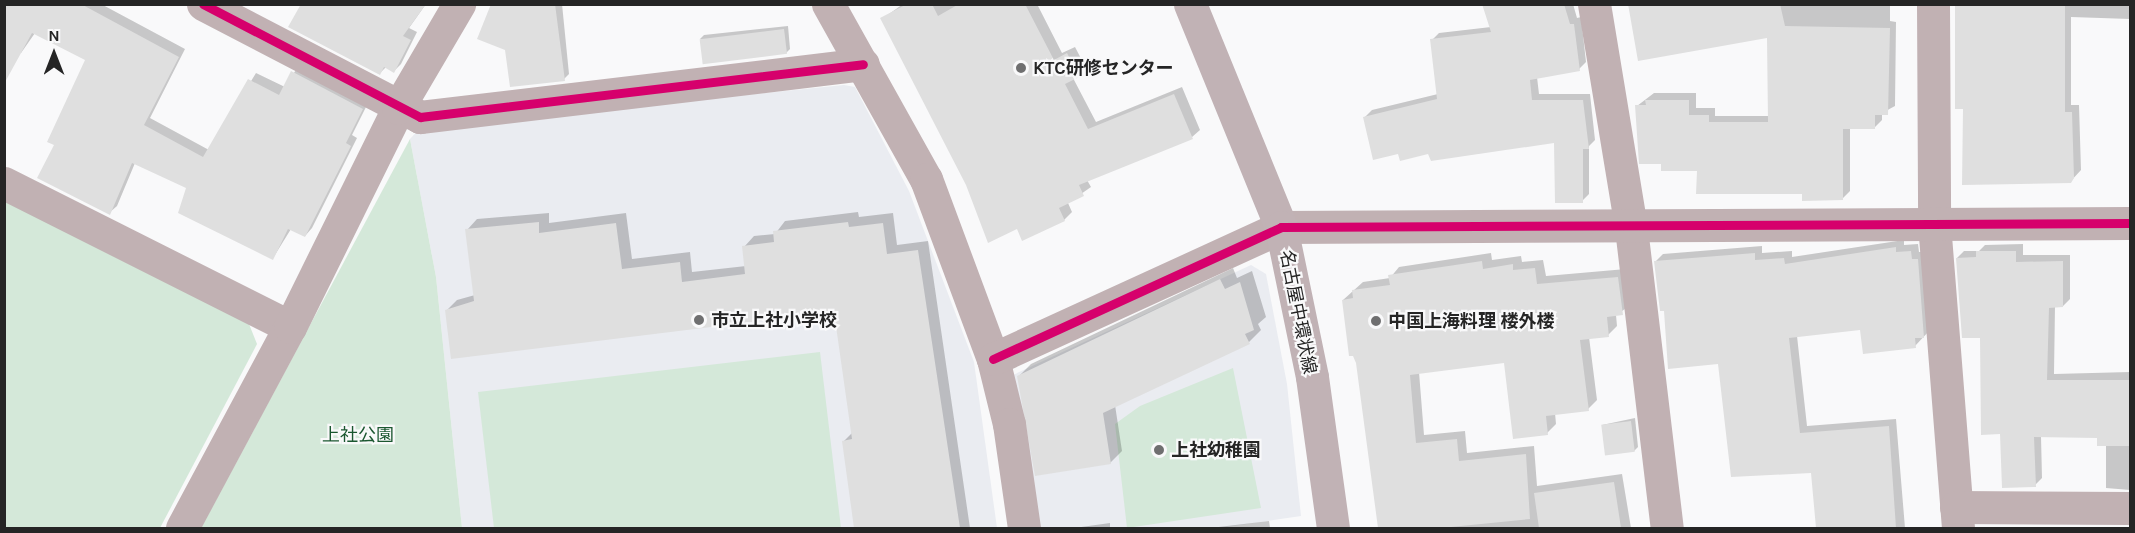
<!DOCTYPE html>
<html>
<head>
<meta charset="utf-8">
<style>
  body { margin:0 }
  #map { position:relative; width:2135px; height:533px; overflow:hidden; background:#f9f9fa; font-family:Karla,"Noto Sans JP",sans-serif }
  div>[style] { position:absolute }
  .built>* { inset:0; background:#eaecf1 }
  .green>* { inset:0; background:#d4e8d9 }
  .shadow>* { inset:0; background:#0003 }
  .building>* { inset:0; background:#dfdfdf; transform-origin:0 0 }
  .minor>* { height:33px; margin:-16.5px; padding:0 16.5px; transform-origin:16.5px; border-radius:16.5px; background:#c1b1b3 }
  .major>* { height:33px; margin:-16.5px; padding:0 16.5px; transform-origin:16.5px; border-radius:16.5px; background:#c1b2b5 }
  .cycleway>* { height:9px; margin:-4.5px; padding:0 4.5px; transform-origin:4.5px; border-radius:4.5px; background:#d6006c }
  .dots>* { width:16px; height:16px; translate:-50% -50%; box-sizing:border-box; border:3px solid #f9f9fa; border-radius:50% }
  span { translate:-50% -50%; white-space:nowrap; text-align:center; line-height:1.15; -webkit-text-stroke:4.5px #f9f9fa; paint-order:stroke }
  .poi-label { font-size:18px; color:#252525; font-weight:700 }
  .left { translate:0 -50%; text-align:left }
  .street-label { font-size:18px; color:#252525 }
  .park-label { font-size:18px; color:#1b5730 }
  .frame { position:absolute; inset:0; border:6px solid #252525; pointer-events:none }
  .north { position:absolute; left:24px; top:24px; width:60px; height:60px; -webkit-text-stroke:4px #f9f9fa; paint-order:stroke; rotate:0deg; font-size:16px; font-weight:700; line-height:24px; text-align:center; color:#252525 }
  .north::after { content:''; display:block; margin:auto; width:21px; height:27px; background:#252525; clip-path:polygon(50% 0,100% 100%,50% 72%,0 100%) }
</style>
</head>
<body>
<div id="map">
  <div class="built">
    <div style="clip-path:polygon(844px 85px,855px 87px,909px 191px,974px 362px,997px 528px,462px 528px,436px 277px,410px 139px,420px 128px)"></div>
    <div style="clip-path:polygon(1251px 265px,1266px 274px,1287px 384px,1301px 516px,1220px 528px,1035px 528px,1013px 375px)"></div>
  </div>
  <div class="green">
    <div style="clip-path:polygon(410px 139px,436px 277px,462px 528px,201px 528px)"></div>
    <div style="clip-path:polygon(4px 201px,249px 324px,257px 344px,160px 528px,5px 528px)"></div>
    <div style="clip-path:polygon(820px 352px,841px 528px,494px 528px,478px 392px)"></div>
    <div style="clip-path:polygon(1233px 368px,1261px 508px,1127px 528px,1115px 424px,1140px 406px)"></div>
  </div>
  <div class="shadow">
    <div style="clip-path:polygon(4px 4px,101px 4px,185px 49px,150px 118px,209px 150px,256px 73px,285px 87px,299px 65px,369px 101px,352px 135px,357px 138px,312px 228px,305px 236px,291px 229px,273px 258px,188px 187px,135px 163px,117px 206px,109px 213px,56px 144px,87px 59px,35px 33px,21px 53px)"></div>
    <div style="clip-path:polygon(303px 4px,426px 4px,409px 28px,417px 32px,401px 64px,394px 71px,386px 67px,380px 73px)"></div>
    <div style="clip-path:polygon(492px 4px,562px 4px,569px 74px,564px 79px,506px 49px)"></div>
    <div style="clip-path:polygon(903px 4px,1037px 4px,1062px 53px,1075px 47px,1086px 68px,1073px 78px,1096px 122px,1182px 87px,1200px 130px,1192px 137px,1087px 180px,1091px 187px,1068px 203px,1072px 212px,1064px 220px,1018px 227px,967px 185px,882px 19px)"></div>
    <div style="clip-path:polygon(1484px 4px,1573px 4px,1577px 18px,1581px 17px,1586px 62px,1579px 69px,1537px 77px,1539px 94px,1590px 94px,1595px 140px,1589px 146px,1589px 194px,1582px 201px,1555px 142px,1399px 153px,1364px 118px,1372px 110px,1438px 94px,1432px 40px,1439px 33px,1491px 27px)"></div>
    <div style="clip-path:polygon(1629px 4px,1890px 4px,1890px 21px,1896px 22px,1895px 106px,1882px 113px,1882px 120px,1875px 127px,1850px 127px,1850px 191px,1843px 198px,1662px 162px,1637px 106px,1654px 93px,1696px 93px,1696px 108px,1715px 108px,1715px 116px,1769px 116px,1768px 36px)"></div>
    <div style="clip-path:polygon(1956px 4px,2130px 4px,2130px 19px,2071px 17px,2071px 105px,2079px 105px,2081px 170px,2070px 182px,1964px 107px,1956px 107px)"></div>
    <div style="clip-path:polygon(788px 26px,790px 49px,786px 53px,700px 39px,704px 35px)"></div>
    <div style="clip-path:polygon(858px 212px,859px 217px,893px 213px,897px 245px,928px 241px,970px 528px,856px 528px,844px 441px,852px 433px,835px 310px,447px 310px,457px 300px,475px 295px,467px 230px,477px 219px,549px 213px,549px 223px,626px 213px,632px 259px,690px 252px,692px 272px,746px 266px,744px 247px,754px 236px,775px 234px,785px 221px)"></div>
    <div style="clip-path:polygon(1904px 240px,1904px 245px,1918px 244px,1919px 252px,1925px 252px,1931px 329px,1915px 346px,1861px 328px,1797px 336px,1807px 426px,1896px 419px,1905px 528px,1824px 528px,1813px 471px,1719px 362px,1666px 309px,1655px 262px,1663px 254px,1762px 246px,1762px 253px,1792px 251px,1792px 257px)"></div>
    <div style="clip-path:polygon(2023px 244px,2023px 255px,2070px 255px,2070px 299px,2063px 306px,2055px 306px,2054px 374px,2130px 372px,2130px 490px,2106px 488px,2106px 444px,2098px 436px,2041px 436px,2042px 478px,2035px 485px,2001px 432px,1981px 337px,1957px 258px,1964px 251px,1979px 251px,1985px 245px)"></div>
    <div style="clip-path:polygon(1491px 253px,1492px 260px,1521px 256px,1522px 262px,1543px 260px,1546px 276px,1626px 269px,1631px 305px,1616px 315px,1617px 326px,1608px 335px,1589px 337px,1597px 400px,1588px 409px,1555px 413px,1556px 424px,1547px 433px,1505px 361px,1419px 372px,1424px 435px,1465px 431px,1467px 453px,1534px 446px,1537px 486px,1622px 474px,1631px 528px,1379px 528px,1357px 362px,1343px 300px,1363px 282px,1390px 278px,1399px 267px)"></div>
    <div style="clip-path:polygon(1233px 268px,1237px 278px,1252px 271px,1266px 317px,1258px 324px,1261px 330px,1249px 342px,1115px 405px,1122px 451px,1110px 463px,1018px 377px,1031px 364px)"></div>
    <div style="clip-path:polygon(1635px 418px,1638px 447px,1634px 451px,1602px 425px)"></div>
    <div style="clip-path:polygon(1269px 521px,1270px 528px,1210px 528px)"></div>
    <div style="clip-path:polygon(1110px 523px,1110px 528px,1073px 528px,1074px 528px)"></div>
  </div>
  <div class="building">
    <div style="clip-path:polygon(4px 4px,81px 4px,179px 57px,144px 125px,203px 157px,248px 79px,279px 95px,291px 71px,363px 109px,346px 143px,351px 146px,305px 237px,288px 229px,273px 260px,178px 213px,186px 188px,132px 163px,110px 215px,37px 178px,54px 145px,47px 142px,85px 60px,32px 33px,4px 84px)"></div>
    <div style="clip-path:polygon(301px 4px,426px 4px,403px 36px,411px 40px,394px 73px,384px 67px,380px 75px,288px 27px)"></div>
    <div style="clip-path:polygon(491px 4px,555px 4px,565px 81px,510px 87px,505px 50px,477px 39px)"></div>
    <div style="clip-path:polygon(907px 4px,932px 4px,938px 16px,959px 4px,1025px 4px,1054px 60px,1067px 53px,1079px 77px,1065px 84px,1088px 129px,1174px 94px,1193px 139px,1079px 185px,1084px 196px,1059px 208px,1065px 221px,1022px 241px,1017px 229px,988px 243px,966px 185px,880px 18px)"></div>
    <div style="clip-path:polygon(1482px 4px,1564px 4px,1570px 24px,1574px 24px,1580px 71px,1530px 80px,1532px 100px,1583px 100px,1589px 149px,1583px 149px,1583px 203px,1555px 203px,1554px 143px,1431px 161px,1428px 154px,1400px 161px,1398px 154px,1373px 160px,1363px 117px,1437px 99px,1430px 39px,1491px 32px)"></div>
    <div style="clip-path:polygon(1628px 4px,1780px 4px,1785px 26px,1890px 28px,1888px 115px,1875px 115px,1875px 129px,1843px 129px,1843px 200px,1802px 201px,1802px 194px,1696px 194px,1697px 171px,1661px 171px,1661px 164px,1639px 164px,1635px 105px,1646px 105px,1645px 100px,1689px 100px,1689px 115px,1709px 115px,1709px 122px,1768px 122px,1767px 38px,1638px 61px)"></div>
    <div style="clip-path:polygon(2065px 4px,2065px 112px,2072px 112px,2074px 178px,2071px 183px,1962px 185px,1963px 109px,1955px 109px,1955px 6px)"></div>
    <div style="left:784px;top:29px;width:25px;height:85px;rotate:83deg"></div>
    <div style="clip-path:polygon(539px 222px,539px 233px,616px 223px,622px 269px,680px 262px,682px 282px,745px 274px,742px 246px,774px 242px,773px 231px,848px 222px,849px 227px,883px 223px,887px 254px,918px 250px,960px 528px,854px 528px,842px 441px,852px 439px,834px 312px,451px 359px,445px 310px,474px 301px,465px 229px)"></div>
    <div style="clip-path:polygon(1896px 247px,1896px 252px,1911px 251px,1912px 259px,1918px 259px,1924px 338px,1915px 338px,1916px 348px,1863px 354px,1860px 330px,1789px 338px,1800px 433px,1889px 426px,1896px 528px,1816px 528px,1811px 473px,1731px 477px,1718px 364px,1668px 369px,1664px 311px,1660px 311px,1654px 261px,1755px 253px,1755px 260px,1784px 258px,1785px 264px)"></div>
    <div style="clip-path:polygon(1976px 251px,2016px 251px,2016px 262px,2063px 261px,2063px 307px,2049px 308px,2047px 380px,2130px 380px,2130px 446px,2097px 446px,2097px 438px,2034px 437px,2036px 487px,2002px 488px,2000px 434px,1981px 435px,1980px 338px,1962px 338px,1956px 258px,1976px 257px)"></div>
    <div style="clip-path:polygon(1482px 261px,1483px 269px,1513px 264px,1513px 270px,1535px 268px,1537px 284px,1618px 277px,1623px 315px,1607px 317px,1609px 337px,1580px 340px,1589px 411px,1546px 416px,1548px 435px,1513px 439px,1504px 363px,1410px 375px,1416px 443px,1457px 439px,1459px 461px,1526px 454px,1530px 519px,1441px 528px,1378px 528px,1356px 363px,1353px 356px,1349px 356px,1342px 300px,1353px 298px,1352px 290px,1390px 285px,1388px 275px)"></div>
    <div style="clip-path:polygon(1220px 279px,1225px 289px,1240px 282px,1254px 330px,1245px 334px,1250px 344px,1103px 413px,1111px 464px,1035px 476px,1017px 376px)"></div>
    <div style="left:1631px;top:421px;width:31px;height:30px;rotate:83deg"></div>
    <div style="clip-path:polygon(1614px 482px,1621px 528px,1539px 528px,1534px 493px)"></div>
  </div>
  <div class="minor">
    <div style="left:203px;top:4px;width:245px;rotate:27.5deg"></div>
    <div style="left:420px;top:117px;width:446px;rotate:-6.8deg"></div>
    <div style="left:828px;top:4px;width:201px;rotate:60.8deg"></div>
    <div style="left:926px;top:179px;width:192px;rotate:69.6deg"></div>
    <div style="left:993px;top:359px;width:67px;rotate:76.2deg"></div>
    <div style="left:1009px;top:424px;width:105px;rotate:81.8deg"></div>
    <div style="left:1594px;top:4px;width:227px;rotate:80.6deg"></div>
    <div style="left:1631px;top:228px;width:302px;rotate:83.2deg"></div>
    <div style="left:1933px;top:4px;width:219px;rotate:89.7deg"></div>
    <div style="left:1934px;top:223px;width:306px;rotate:85.5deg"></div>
    <div style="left:4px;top:183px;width:320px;rotate:26.7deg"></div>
    <div style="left:993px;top:359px;width:317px;rotate:-24.6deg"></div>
    <div style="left:1281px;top:227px;width:849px;rotate:-0.27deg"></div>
    <div style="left:1956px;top:507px;width:174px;rotate:0.3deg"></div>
    <div style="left:182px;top:528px;width:228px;rotate:-61.8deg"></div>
    <div style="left:290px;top:327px;width:244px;rotate:-63.7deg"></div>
    <div style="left:398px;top:108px;width:121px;rotate:-59.6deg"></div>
  </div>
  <div class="major">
    <div style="left:1190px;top:4px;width:241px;rotate:67.8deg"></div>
    <div style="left:1281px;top:227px;width:153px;rotate:78.3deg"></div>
    <div style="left:1312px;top:377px;width:152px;rotate:82.1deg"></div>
  </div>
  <div class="cycleway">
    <div style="left:203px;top:4px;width:245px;rotate:27.5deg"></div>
    <div style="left:420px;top:117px;width:446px;rotate:-6.8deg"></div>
    <div style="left:993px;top:359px;width:317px;rotate:-24.6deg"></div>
    <div style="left:1281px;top:227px;width:849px;rotate:-0.27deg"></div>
  </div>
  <div class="dots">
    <div style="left:1021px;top:68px;background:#6f6f70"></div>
    <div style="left:699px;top:320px;background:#6f6f70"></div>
    <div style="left:1376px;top:321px;background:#6f6f70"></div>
    <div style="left:1159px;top:450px;background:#6f6f70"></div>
  </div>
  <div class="poi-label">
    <span class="left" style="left:1033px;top:68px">KTC研修センター</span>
    <span class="left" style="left:711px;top:320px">市立上社小学校</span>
    <span class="left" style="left:1388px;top:321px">中国上海料理 楼外楼</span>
    <span class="left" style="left:1171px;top:450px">上社幼稚園</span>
  </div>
  <div class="street-label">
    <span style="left:1298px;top:312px;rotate:79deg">名古屋中環状線</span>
  </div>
  <div class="park-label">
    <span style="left:358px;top:435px">上社公園</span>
  </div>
  <div class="frame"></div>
  <div class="north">N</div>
</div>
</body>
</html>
